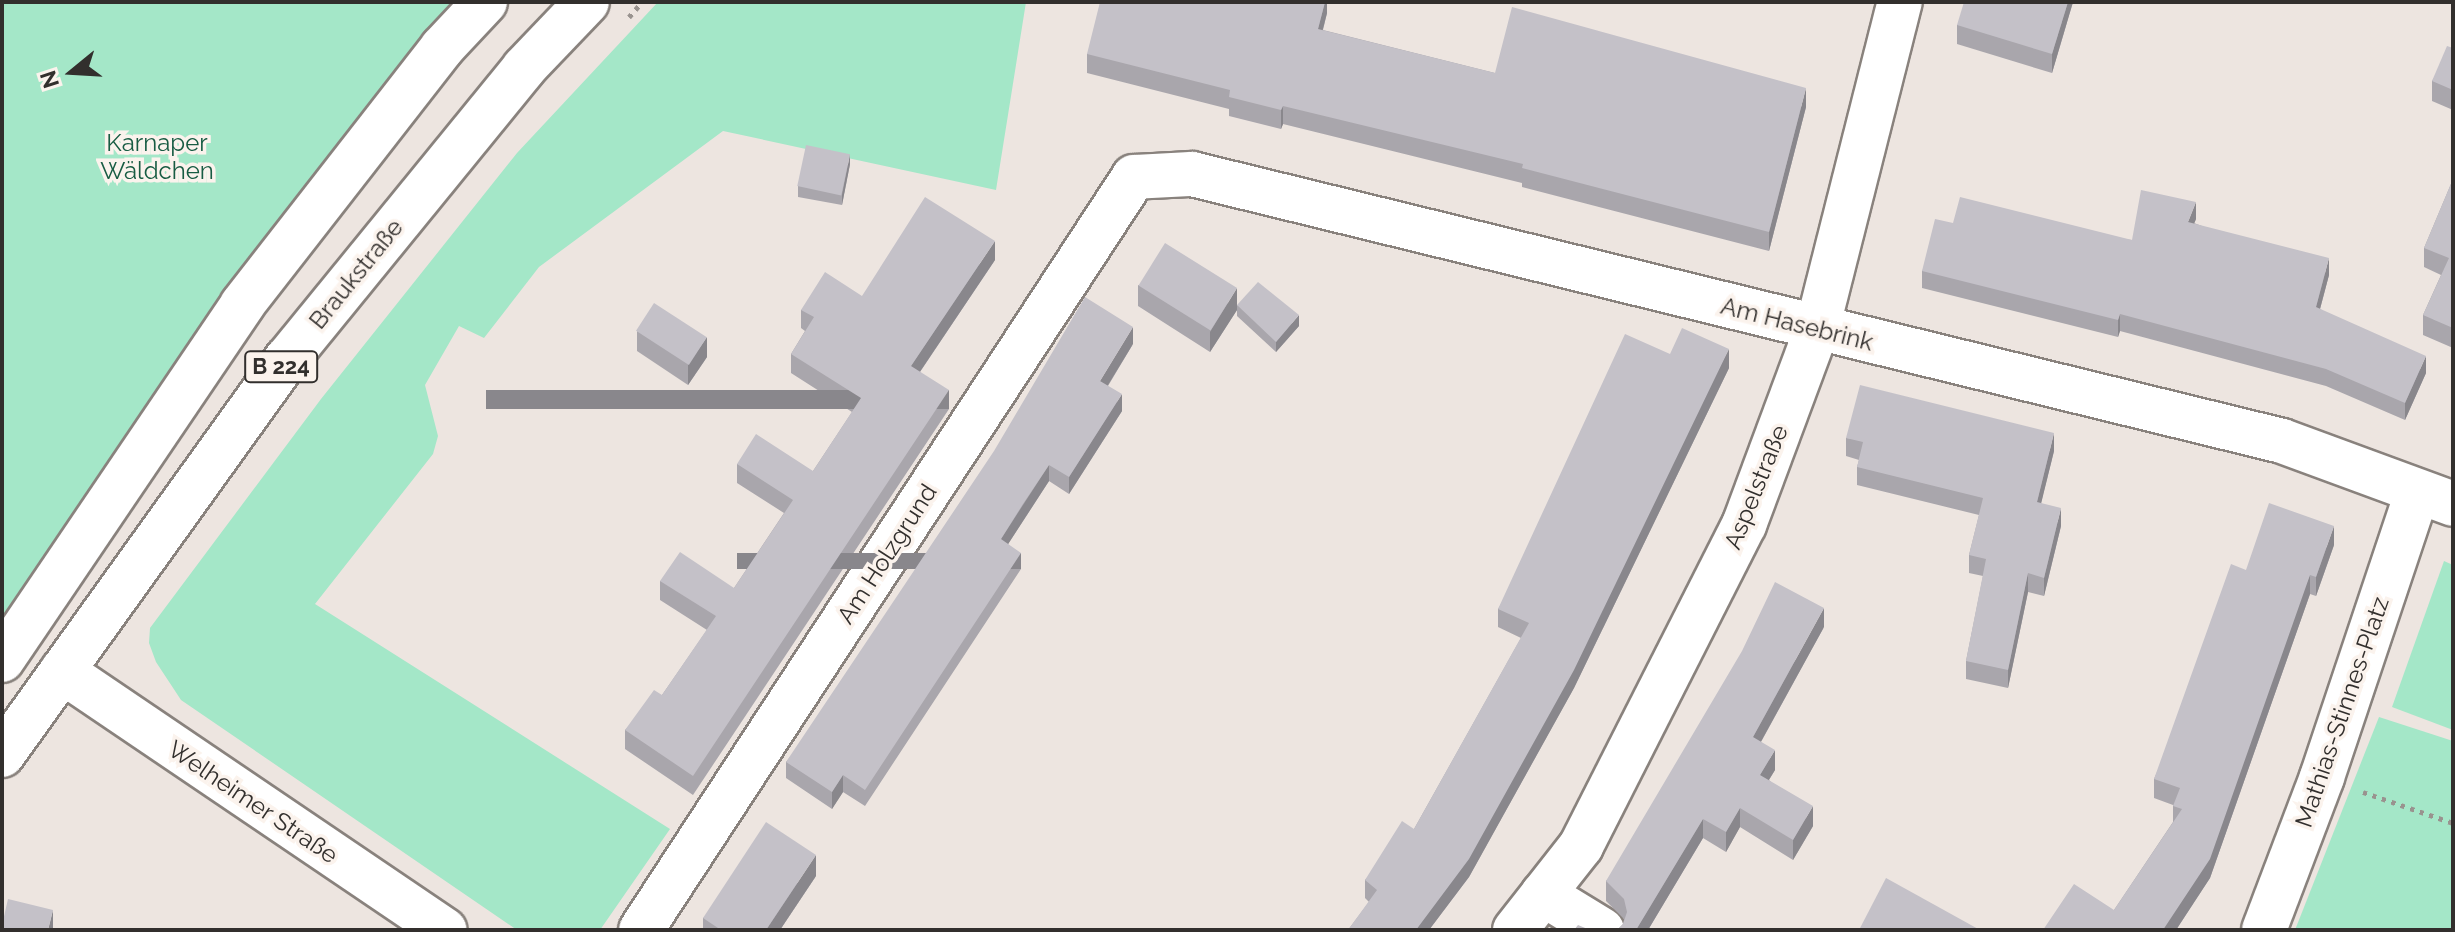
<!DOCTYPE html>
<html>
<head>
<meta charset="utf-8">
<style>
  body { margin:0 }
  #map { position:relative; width:2455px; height:932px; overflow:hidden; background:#ede5e0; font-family:Raleway,sans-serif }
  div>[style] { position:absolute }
  .green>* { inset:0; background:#a4e7c8 }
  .path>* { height:5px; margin-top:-2.5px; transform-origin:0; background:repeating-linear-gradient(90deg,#99938f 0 4px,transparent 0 10px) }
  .roads { filter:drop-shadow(2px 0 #89827d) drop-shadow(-2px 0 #89827d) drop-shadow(0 2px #89827d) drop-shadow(0 -2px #89827d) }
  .minor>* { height:44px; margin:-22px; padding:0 22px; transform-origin:22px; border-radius:22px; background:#fff }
  .major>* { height:44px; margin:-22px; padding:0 22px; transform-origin:22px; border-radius:22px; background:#fff }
  .wall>* { inset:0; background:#a9a6ac }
  .shaded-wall>* { inset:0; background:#89878c; transform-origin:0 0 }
  .building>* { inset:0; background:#c4c1c8; transform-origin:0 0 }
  span { translate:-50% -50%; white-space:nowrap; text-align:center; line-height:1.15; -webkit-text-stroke:7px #fbf3ed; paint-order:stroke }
  .shield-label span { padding:2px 6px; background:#fbf3ed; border:2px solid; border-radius:6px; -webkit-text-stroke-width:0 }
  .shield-label { font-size:22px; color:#322f2d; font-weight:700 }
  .park-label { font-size:24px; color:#185c43 }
  .street-label { font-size:24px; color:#322f2d }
  .frame { position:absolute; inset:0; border:4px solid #322f2d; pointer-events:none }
  .north { position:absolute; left:32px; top:32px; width:80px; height:80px; -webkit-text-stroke:6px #fbf3ed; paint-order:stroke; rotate:252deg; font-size:22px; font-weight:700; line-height:32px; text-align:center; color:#322f2d }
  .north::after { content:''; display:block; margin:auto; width:28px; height:36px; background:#322f2d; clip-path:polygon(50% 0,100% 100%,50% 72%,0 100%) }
</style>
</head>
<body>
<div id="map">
  <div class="green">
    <div style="clip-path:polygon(2px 2px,478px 2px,2px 658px)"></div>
    <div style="clip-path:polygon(658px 2px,1026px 2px,996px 190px,723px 131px,539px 267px,484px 338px,459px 326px,425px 385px,438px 436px,433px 454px,315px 604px,670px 829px,600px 930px,517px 930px,181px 700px,156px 662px,149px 643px,150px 628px,321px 399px,517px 153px)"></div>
    <div style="clip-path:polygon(2444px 561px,2453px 565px,2453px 730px,2392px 707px)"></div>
    <div style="clip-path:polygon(2379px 717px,2453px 741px,2453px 930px,2295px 930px)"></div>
  </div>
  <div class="path">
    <div style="left:629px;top:17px;width:20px;rotate:-49deg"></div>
    <div style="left:2363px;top:792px;width:95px;rotate:19deg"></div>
  </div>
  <div class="roads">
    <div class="minor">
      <div style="left:62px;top:671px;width:462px;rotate:34.1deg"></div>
      <div style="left:1543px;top:894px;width:69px;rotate:31.4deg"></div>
      <div style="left:641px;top:930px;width:900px;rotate:-56.79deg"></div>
      <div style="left:1134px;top:177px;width:58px;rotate:-3deg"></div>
      <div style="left:1192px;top:174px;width:1122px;rotate:13.76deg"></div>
      <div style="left:2282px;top:441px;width:182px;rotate:20.2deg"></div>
      <div style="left:1515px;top:930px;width:107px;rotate:-51.8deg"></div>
      <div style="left:1581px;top:846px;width:360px;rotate:-63.1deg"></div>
      <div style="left:1744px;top:525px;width:209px;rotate:-69.6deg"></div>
      <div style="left:1817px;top:329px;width:337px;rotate:-75.8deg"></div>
      <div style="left:2264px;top:930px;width:164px;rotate:-69.2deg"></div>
      <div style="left:2322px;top:777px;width:299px;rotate:-71.5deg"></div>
    </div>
    <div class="major">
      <div style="left:2px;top:660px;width:429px;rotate:-55.9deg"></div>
      <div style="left:242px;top:305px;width:326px;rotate:-52.1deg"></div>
      <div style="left:442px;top:48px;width:63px;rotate:-46.9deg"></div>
      <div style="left:2px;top:755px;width:488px;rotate:-54.3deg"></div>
      <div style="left:287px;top:359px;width:375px;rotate:-50.8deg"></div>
      <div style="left:524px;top:68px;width:91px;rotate:-46.3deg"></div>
    </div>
  </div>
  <div class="wall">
    <div style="clip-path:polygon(1327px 2px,1327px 13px,1323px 30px,1495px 73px,1806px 107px,1769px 251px,1522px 187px,1522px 183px,1283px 124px,1281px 129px,1229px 116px,1229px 109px,1087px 73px,1087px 54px,1202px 4px)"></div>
    <div style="clip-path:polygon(2073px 2px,2052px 73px,1957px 44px,1957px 25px)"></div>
    <div style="clip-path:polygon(2453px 48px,2453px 110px,2432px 101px,2432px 81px)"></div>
    <div style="clip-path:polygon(850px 164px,842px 205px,798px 197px,798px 186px)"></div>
    <div style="clip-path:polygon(2453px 179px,2453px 348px,2423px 335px,2423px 315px,2441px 275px,2424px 267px,2424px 248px)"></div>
    <div style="clip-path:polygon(2196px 219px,2194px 223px,2329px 275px,2320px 309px,2426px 373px,2405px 420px,2326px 386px,2120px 331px,2118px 337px,1922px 288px,1922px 271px,1953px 223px,2132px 240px)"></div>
    <div style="clip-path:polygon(995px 260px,920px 372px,949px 409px,693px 795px,625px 749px,625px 730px,662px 695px,707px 630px,660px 600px,660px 581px,734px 588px,784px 513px,737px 483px,737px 464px,813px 471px,852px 412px,791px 373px,791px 354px,805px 331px,801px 328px,801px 310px,862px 296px)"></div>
    <div style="clip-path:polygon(1138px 285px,1237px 305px,1299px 326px,1276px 352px,1237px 316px,1237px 310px,1210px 352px,1138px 306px)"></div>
    <div style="clip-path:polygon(637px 331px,707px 357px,688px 385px,637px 351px)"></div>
    <div style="clip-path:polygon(1133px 344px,1108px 386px,1122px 411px,1069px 494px,1049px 481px,1023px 521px,1008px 544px,1021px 569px,865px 806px,843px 792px,832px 809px,786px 778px,786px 762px)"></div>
    <div style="clip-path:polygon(1670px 354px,1729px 368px,1574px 688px,1469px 877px,1429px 930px,1348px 930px,1369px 902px,1365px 898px,1365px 880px,1414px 829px,1521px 638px,1498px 627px,1498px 609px)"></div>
    <div style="clip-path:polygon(1846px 438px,2054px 451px,2041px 503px,2061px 526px,2044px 596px,2028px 592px,2008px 688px,1966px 679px,1966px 661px,1983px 576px,1969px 573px,1969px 555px,1979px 515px,1857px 485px,1857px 467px,1859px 460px,1846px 456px)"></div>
    <div style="clip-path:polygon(2334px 545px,2316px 596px,2310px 594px,2210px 878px,2176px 930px,2043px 930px,2114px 910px,2173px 822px,2173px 805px,2154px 798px,2154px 779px,2246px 570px)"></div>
    <div style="clip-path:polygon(1824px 627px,1761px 742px,1775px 770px,1769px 780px,1813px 826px,1793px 860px,1740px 827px,1726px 852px,1703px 838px,1648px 930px,1617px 930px,1623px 924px,1624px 919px,1606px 901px,1606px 881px)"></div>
    <div style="clip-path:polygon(816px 876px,780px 930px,703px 930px,703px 918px)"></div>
  </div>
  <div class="shaded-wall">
    <div style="clip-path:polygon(1325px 2px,1327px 2px,1327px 13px,1318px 48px,1318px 29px)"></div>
    <div style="clip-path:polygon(2068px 2px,2073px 2px,2052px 73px,2052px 54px)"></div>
    <div style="clip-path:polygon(1806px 88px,1806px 107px,1769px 251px,1769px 232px)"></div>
    <div style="clip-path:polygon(1283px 106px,1283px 124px,1281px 129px,1281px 110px)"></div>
    <div style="clip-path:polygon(850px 154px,850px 164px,842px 205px,842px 195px)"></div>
    <div style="clip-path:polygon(2196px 202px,2196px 219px,2188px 239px,2188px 222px)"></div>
    <div style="clip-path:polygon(995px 241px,995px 260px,911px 385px,911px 366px)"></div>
    <div style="clip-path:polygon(2329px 258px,2329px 275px,2316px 324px,2316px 307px)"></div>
    <div style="clip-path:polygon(1237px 288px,1237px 310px,1210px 352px,1210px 332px)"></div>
    <div style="clip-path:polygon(2120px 314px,2120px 331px,2118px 337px,2118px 320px)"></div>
    <div style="clip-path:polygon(1299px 315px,1299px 326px,1276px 352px,1276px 342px)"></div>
    <div style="clip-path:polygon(1133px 327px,1133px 344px,1100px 398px,1100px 381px)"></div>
    <div style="clip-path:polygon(707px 337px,707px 357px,688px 385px,688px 364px)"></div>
    <div style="clip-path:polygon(1729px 349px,1729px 368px,1574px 688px,1469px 877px,1429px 930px,1416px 930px)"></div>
    <div style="clip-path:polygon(2426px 356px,2426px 373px,2405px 420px,2405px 403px)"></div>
    <div style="left:949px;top:390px;width:19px;height:463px;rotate:90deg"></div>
    <div style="clip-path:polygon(1122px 394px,1122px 411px,1069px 494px,1069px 477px)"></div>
    <div style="clip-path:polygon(2054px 433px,2054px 451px,2037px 520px,2037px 502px)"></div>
    <div style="clip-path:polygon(1049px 465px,1049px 481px,1001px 555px,1001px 539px)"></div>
    <div style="clip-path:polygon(2061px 508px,2061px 526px,2044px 596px,2044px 578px)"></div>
    <div style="clip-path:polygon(2334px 526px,2334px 545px,2316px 596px,2316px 577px)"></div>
    <div style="left:1021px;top:553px;width:16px;height:284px;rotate:90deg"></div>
    <div style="clip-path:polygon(2028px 573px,2028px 592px,2008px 688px,2008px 670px)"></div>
    <div style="clip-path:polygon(2310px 575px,2310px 594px,2210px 878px,2176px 930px,2163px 930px)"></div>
    <div style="clip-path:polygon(1824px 608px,1824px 627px,1753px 756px,1753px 737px)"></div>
    <div style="clip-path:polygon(1775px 750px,1775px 770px,1760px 794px,1760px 775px)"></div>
    <div style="clip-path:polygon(843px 775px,843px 792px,832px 809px,832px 792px)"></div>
    <div style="clip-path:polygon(1813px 806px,1813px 826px,1793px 860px,1793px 840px)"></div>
    <div style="clip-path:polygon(1740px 808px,1740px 827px,1726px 852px,1726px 832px)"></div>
    <div style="clip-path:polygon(1703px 819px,1703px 838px,1648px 930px,1636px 930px)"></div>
    <div style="clip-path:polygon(816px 855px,816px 876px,780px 930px,766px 930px)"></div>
    <div style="clip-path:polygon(53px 910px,53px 930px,48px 930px)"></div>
  </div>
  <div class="building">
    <div style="clip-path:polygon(1100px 2px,1194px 2px,1202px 4px,1203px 2px,1325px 2px,1318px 29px,1495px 73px,1512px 7px,1806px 88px,1769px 232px,1522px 168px,1523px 164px,1283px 106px,1281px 110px,1229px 97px,1230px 90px,1087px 54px)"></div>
    <div style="clip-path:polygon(1964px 2px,2068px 2px,2052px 54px,1957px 25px)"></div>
    <div style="clip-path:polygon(2447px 46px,2453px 48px,2453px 90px,2432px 81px)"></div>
    <div style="left:806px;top:145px;width:45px;height:42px;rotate:12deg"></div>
    <div style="clip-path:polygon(2453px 179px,2453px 328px,2423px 315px,2449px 258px,2424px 248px)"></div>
    <div style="clip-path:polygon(2141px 190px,2196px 202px,2188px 222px,2329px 258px,2316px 307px,2426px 356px,2405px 403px,2326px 369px,2120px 314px,2118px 320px,1922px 271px,1935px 219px,1953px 223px,1960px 197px,2132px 240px)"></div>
    <div style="clip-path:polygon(925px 197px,995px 241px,911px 366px,949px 390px,693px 776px,625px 730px,654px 690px,662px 695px,716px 616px,660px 581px,680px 552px,734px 588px,793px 500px,737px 464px,756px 434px,813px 471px,861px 398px,791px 354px,814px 317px,801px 310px,825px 272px,862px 296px)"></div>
    <div style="left:1165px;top:243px;width:85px;height:50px;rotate:32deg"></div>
    <div style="clip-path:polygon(1258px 282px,1299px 315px,1276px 342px,1237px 305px)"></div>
    <div style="clip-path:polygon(1085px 297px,1133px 327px,1100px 381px,1122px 394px,1069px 477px,1049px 465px,1023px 504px,1001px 539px,1021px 553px,865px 790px,843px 775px,832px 792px,786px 762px,994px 451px)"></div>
    <div style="left:654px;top:303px;width:63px;height:33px;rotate:33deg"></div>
    <div style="clip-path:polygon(1682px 328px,1729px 349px,1574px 670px,1469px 859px,1416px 930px,1348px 930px,1377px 890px,1365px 880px,1402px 821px,1414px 829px,1529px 623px,1498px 609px,1625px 334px,1670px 354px)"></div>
    <div style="clip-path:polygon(1860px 385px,2054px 433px,2037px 502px,2061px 508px,2044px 578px,2028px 573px,2008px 670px,1966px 661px,1986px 559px,1969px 555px,1983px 498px,1857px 467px,1863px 442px,1846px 438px)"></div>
    <div style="clip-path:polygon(2269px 503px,2334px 526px,2316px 577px,2310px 575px,2210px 859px,2163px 930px,2043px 930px,2074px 884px,2114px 910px,2182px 809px,2173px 806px,2180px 788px,2154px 779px,2231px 564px,2246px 570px)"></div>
    <div style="clip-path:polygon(1775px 582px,1824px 608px,1753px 737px,1775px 750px,1760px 775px,1813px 806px,1793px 840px,1740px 808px,1726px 832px,1703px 819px,1636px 930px,1617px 930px,1623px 924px,1627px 912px,1624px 899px,1606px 881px,1742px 651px)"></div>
    <div style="clip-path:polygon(766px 822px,816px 855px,766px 930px,721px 930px,703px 918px)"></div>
    <div style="clip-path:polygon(1886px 878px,1980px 930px,1859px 930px)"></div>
    <div style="clip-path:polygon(8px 899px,53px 910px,48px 930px,2px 930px,2px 925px)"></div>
    <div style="clip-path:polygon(1578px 925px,1590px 930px,1574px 930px)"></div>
  </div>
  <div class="shield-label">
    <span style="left:281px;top:367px">B 224</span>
  </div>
  <div class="park-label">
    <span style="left:157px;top:157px">Karnaper<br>Wäldchen</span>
  </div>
  <div class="street-label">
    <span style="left:356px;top:274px;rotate:-51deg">Braukstraße</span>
    <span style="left:1797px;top:324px;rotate:14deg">Am Hasebrink</span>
    <span style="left:1756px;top:487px;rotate:-68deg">Aspelstraße</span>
    <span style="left:887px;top:554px;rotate:-57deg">Am Holzgrund</span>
    <span style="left:2342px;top:712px;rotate:-71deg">Mathias-Stinnes-Platz</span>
    <span style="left:253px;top:802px;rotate:34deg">Welheimer Straße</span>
  </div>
  <div class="frame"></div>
  <div class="north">N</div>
</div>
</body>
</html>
